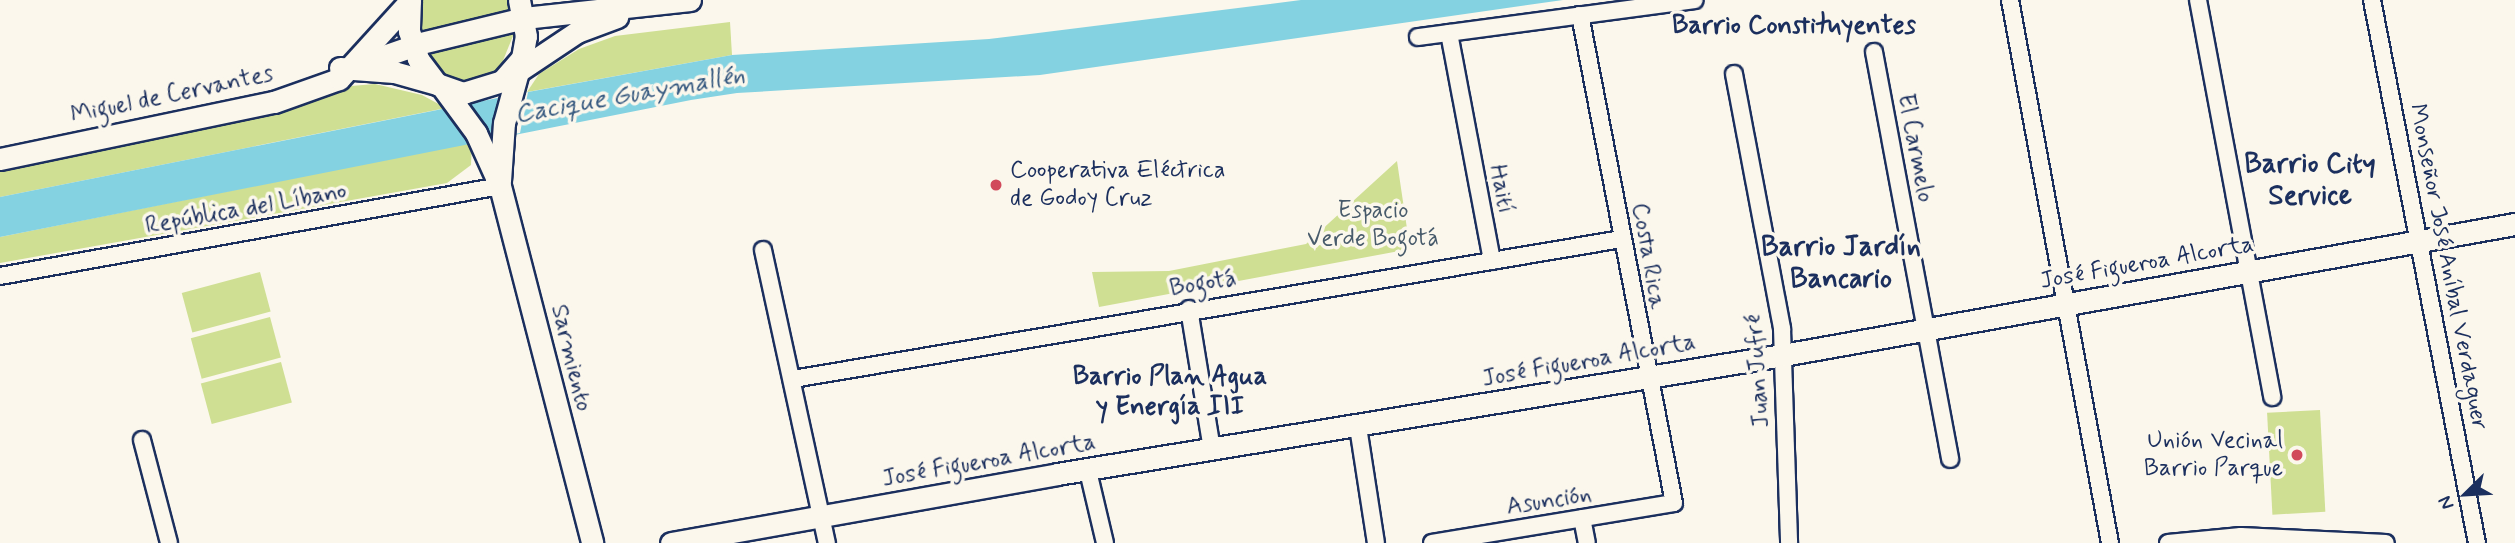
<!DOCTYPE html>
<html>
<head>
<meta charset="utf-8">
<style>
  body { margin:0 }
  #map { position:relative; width:2515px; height:543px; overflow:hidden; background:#fbf7ec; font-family:Mynerve,sans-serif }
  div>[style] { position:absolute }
  .green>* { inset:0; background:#cfdf93; transform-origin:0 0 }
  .water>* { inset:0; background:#84d2e1 }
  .pier>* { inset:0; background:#fbf7ec }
  .roads { filter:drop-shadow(2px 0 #1b2f5e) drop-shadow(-2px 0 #1b2f5e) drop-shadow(0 2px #1b2f5e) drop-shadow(0 -2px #1b2f5e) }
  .street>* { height:16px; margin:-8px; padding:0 8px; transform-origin:8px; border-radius:8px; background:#fbf7ec }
  .secondary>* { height:21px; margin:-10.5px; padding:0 10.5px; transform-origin:10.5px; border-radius:10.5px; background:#fbf7ec }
  .dots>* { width:19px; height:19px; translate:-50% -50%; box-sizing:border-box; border:4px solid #fbf7ec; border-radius:50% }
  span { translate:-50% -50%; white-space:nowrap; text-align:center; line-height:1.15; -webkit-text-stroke:7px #fbf7ec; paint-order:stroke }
  .street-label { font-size:24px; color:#1b2f5e }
  .poi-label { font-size:24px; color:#1b2f5e }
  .left { translate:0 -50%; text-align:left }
  .right { translate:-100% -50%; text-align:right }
  .park-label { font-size:24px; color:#485b6b }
  .neighbourhood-label { font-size:26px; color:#1b2f5e; font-weight:700 }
  .water-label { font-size:26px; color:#35587f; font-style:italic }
  .quarter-label { font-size:28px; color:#1b2f5e; font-weight:700 }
  .north { position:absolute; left:2431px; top:459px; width:70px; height:70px; -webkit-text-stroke:5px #fbf7ec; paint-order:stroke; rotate:246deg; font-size:19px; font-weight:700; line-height:28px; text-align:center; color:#1b2f5e }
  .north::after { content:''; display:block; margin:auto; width:24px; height:32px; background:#1b2f5e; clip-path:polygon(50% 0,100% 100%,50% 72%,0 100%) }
</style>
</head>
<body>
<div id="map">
  <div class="green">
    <div style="clip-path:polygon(420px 0,511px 0,513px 10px,419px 34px)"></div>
    <div style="clip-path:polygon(730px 22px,732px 55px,527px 92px,539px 74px,579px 49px,615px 36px)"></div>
    <div style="clip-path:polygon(515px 31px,500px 68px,466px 84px,448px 78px,424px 52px)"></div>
    <div style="clip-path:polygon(375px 84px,422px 95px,446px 108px,0 197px,0 168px,281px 110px,351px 86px)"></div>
    <div style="clip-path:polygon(472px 142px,471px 165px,447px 183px,0 263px,0 237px)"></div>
    <div style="clip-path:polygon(1397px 161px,1410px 249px,1099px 307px,1092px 272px,1169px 271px,1306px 244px)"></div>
    <div style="left:260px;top:272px;width:41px;height:81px;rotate:75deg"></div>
    <div style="left:270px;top:317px;width:42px;height:82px;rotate:75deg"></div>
    <div style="left:281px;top:362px;width:42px;height:83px;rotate:75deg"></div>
    <div style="left:2320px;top:410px;width:102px;height:53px;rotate:87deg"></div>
  </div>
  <div class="water">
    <div style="clip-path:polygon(1301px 0,1563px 0,1040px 75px,737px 93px,691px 100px,0 237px,0 197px,528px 92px,732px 55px,989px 39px)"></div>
  </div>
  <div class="pier">
    <div style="clip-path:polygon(528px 92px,520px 133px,472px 142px,446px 108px,469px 104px,490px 136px,498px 98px)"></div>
  </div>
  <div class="roads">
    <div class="street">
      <div style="left:2010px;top:0;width:552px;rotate:79.57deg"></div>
      <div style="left:2198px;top:0;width:404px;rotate:79.4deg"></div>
      <div style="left:2372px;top:0;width:553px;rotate:79.06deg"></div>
      <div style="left:1449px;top:33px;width:232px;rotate:79.3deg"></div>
      <div style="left:1418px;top:37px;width:279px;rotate:-7.6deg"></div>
      <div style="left:1874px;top:52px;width:414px;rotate:79.4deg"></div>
      <div style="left:1734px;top:74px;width:259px;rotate:79.3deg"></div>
      <div style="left:1782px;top:329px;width:214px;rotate:88.1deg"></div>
      <div style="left:763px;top:250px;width:300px;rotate:77.7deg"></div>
      <div style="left:0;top:276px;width:508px;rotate:-10.2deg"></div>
      <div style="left:1189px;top:309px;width:143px;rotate:80.7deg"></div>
      <div style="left:793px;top:379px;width:841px;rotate:-9.59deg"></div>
      <div style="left:1358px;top:427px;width:117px;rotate:81.2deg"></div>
      <div style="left:142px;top:440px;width:106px;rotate:75.3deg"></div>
      <div style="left:1088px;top:471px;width:74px;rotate:76.7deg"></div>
      <div style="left:1582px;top:518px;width:25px;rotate:79deg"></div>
      <div style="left:1432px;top:543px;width:245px;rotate:-9.4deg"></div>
      <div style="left:1674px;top:503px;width:497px;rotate:-100.9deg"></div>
      <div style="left:2168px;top:543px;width:73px;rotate:-5.5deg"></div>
      <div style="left:2241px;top:536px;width:145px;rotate:2.8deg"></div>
    </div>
    <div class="secondary">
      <div style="left:410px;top:0;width:31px;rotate:92deg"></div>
      <div style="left:409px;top:31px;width:29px;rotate:72deg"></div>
      <div style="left:418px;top:59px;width:31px;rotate:53deg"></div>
      <div style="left:437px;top:84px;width:28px;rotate:19deg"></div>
      <div style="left:463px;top:93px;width:41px;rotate:-17.1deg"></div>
      <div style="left:502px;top:81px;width:30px;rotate:-49deg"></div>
      <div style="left:522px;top:58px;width:22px;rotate:-80deg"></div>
      <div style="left:526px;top:36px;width:37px;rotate:-101deg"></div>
      <div style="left:358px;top:65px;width:67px;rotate:-19.2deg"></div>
      <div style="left:421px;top:43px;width:106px;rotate:-13.6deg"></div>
      <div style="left:524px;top:18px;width:167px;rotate:-6.2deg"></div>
      <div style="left:340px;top:68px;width:54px;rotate:4.2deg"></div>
      <div style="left:394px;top:72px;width:45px;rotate:15.6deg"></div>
      <div style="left:514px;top:74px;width:76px;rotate:-33.7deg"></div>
      <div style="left:577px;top:32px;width:43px;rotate:-20.6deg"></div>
      <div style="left:443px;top:88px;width:56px;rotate:53.7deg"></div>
      <div style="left:476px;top:133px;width:58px;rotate:65.6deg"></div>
      <div style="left:500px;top:186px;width:369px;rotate:75.5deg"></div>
      <div style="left:0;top:159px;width:280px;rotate:-11.8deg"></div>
      <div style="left:274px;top:102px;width:69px;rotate:-19.5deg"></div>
      <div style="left:339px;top:79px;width:105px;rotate:-47.7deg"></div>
      <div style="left:500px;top:181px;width:58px;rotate:-86.1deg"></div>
      <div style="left:504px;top:123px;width:61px;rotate:-74.8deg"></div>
      <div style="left:671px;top:543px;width:392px;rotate:-10.1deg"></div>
      <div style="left:1057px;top:474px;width:736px;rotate:-9.31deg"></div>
      <div style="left:1783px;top:355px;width:744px;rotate:-10.15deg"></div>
    </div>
  </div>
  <div class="dots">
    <div style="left:996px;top:185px;background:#d1495b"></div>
    <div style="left:2297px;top:455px;background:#d1495b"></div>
  </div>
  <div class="street-label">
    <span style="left:172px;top:95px;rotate:-12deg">Miguel de Cervantes</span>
    <span style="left:1915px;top:148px;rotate:79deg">El Carmelo</span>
    <span style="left:1501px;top:189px;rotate:79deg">Haití</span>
    <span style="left:246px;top:209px;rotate:-10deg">República del Líbano</span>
    <span style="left:1648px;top:256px;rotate:80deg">Costa Rica</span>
    <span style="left:2147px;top:263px;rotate:-10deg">José Figueroa Alcorta</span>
    <span style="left:2448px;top:267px;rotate:79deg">Monseñor José Aníbal Verdaguer</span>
    <span style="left:1203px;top:284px;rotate:-9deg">Bogotá</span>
    <span style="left:571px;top:358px;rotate:76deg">Sarmiento</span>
    <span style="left:1589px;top:361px;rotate:-10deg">José Figueroa Alcorta</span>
    <span style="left:1758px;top:371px;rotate:-94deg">Juan Jufré</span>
    <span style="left:989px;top:461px;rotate:-10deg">José Figueroa Alcorta</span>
    <span style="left:1549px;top:501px;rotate:-9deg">Asunción</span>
  </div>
  <div class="poi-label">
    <span class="left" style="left:1010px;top:185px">Cooperativa Eléctrica<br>de Godoy Cruz</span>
    <span class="right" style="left:2283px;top:455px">Unión Vecinal<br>Barrio Parque</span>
  </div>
  <div class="park-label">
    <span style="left:1373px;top:225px">Espacio<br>Verde Bogotá</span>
  </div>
  <div class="neighbourhood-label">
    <span style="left:1794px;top:27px">Barrio Constituyentes</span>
    <span style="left:1170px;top:393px">Barrio Plan Agua<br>y Energía III</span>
  </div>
  <div class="water-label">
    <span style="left:630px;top:96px;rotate:-10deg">Cacique Guaymallén</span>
  </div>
  <div class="quarter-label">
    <span style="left:2310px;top:181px">Barrio City<br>Service</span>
    <span style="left:1841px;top:264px">Barrio Jardín<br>Bancario</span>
  </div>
  <div class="north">N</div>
</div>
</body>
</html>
